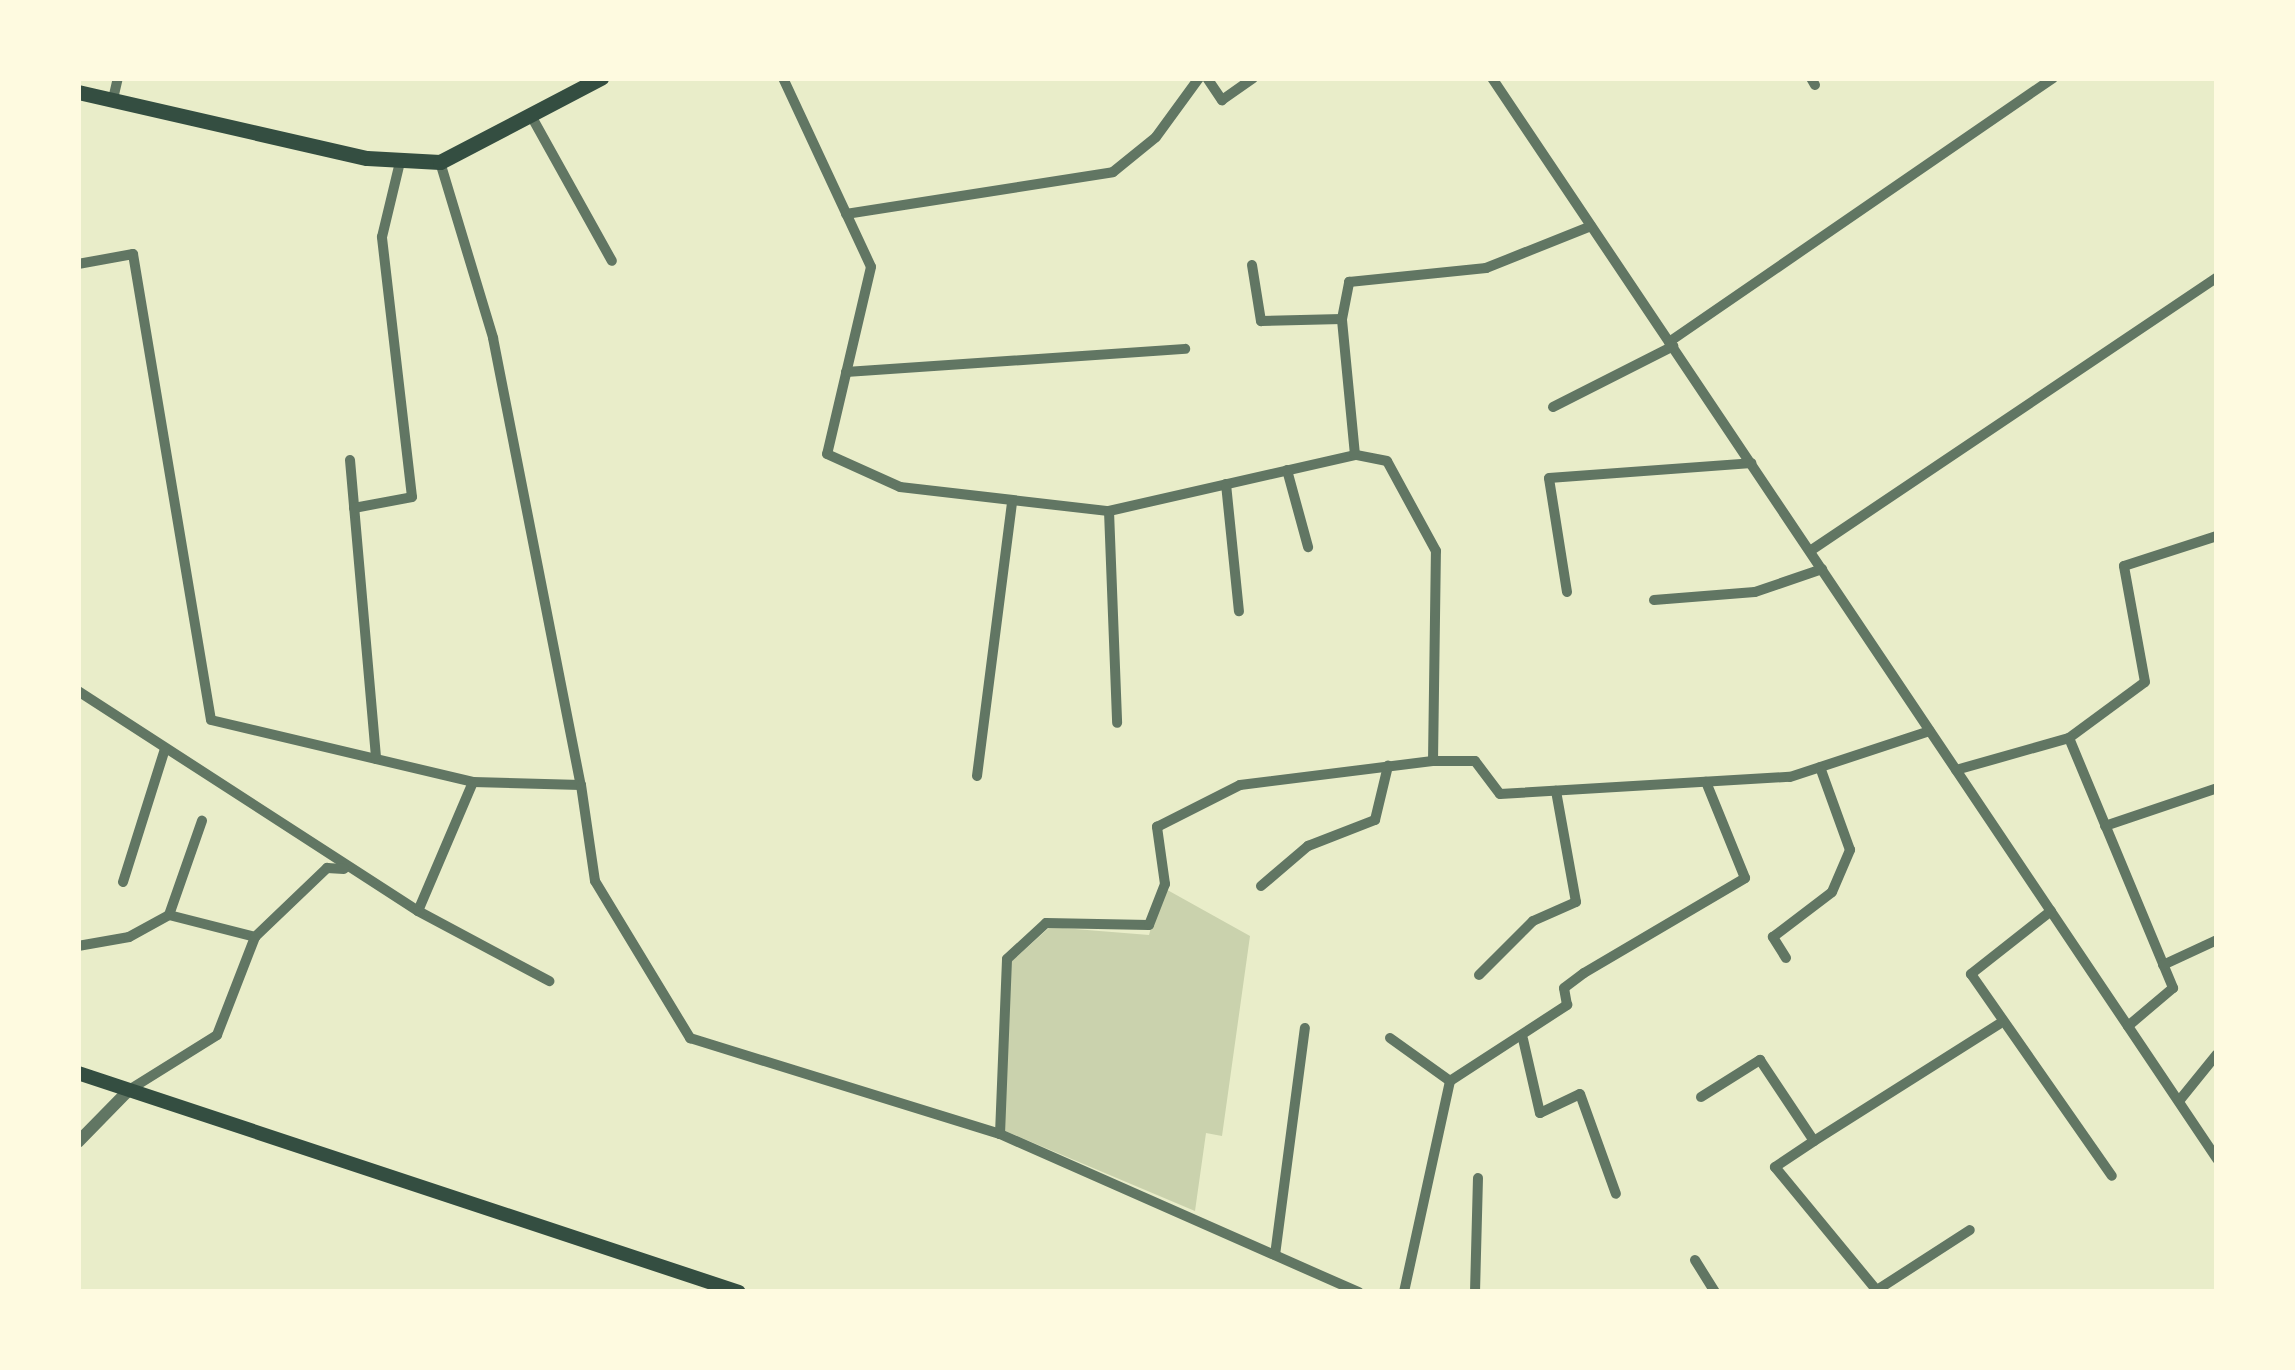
<!DOCTYPE html>
<html>
<head>
<meta charset="utf-8">
<style>
  body { margin:0 }
  #map { position:relative; width:2295px; height:1370px; overflow:hidden; background:#e9edc9; font-family:"Fira Sans",sans-serif }
  div>[style] { position:absolute }
  .green>* { inset:0; background:#cad2ad }
  .minor>* { height:10px; margin:-5px; padding:0 5px; transform-origin:5px; border-radius:5px; background:#617663 }
  .tertiary>* { height:12px; margin:-6px; padding:0 6px; transform-origin:6px; border-radius:6px; background:#617663 }
  .secondary>* { height:14px; margin:-7px; padding:0 7px; transform-origin:7px; border-radius:7px; background:#344e41 }
  .primary>* { height:15px; margin:-7.5px; padding:0 7.5px; transform-origin:7.5px; border-radius:7.5px; background:#344e41 }
  span { translate:-50% -50%; white-space:nowrap; text-align:center; line-height:1.15; -webkit-text-stroke:10px #fefae0; paint-order:stroke }
  .frame { position:absolute; inset:0; border:81px solid #fefae0; pointer-events:none }
</style>
</head>
<body>
<div id="map">
  <div class="green">
    <div style="clip-path:polygon(1162px 887px,1250px 936px,1222px 1136px,1206px 1133px,1195px 1211px,1003px 1130px,1010px 963px,1050px 927px,1149px 935px)"></div>
  </div>
  <div class="minor">
    <div style="left:783px;top:78px;width:208px;rotate:65deg"></div>
    <div style="left:871px;top:267px;width:192px;rotate:103.2deg"></div>
    <div style="left:827px;top:454px;width:80px;rotate:24.3deg"></div>
    <div style="left:900px;top:487px;width:210px;rotate:6.6deg"></div>
    <div style="left:1109px;top:511px;width:252px;rotate:-12.8deg"></div>
    <div style="left:1355px;top:455px;width:137px;rotate:-95.5deg"></div>
    <div style="left:1342px;top:319px;width:38px;rotate:-79deg"></div>
    <div style="left:1349px;top:282px;width:138px;rotate:-5.8deg"></div>
    <div style="left:1486px;top:268px;width:113px;rotate:-21.8deg"></div>
    <div style="left:1207px;top:78px;width:27px;rotate:56deg"></div>
    <div style="left:1222px;top:100px;width:38px;rotate:-35deg"></div>
    <div style="left:1492px;top:78px;width:1302px;rotate:56.15deg"></div>
    <div style="left:1811px;top:78px;width:8px;rotate:60deg"></div>
    <div style="left:113px;top:99px;width:22px;rotate:-77deg"></div>
    <div style="left:534px;top:121px;width:160px;rotate:60.9deg"></div>
    <div style="left:440px;top:162px;width:184px;rotate:73.2deg"></div>
    <div style="left:493px;top:338px;width:456px;rotate:78.9deg"></div>
    <div style="left:846px;top:214px;width:270px;rotate:-8.9deg"></div>
    <div style="left:1113px;top:172px;width:55px;rotate:-39.1deg"></div>
    <div style="left:1156px;top:137px;width:73px;rotate:-53.9deg"></div>
    <div style="left:78px;top:264px;width:56px;rotate:-10.3deg"></div>
    <div style="left:133px;top:254px;width:472px;rotate:80.5deg"></div>
    <div style="left:211px;top:720px;width:269px;rotate:13.3deg"></div>
    <div style="left:1252px;top:265px;width:57px;rotate:80.9deg"></div>
    <div style="left:1261px;top:321px;width:81px;rotate:-1.4deg"></div>
    <div style="left:1669px;top:342px;width:466px;rotate:-34.5deg"></div>
    <div style="left:846px;top:372px;width:340px;rotate:-3.9deg"></div>
    <div style="left:1553px;top:407px;width:135px;rotate:-26.9deg"></div>
    <div style="left:350px;top:460px;width:300px;rotate:85deg"></div>
    <div style="left:1287px;top:470px;width:80px;rotate:74.7deg"></div>
    <div style="left:1226px;top:484px;width:128px;rotate:84.2deg"></div>
    <div style="left:354px;top:508px;width:59px;rotate:-10.7deg"></div>
    <div style="left:412px;top:497px;width:262px;rotate:-96.6deg"></div>
    <div style="left:382px;top:237px;width:77px;rotate:-76.5deg"></div>
    <div style="left:1109px;top:511px;width:212px;rotate:87.8deg"></div>
    <div style="left:1810px;top:551px;width:490px;rotate:-33.9deg"></div>
    <div style="left:1567px;top:592px;width:115px;rotate:-99deg"></div>
    <div style="left:1549px;top:478px;width:203px;rotate:-4.2deg"></div>
    <div style="left:1654px;top:600px;width:101px;rotate:-4.5deg"></div>
    <div style="left:1755px;top:592px;width:71px;rotate:-18.9deg"></div>
    <div style="left:78px;top:691px;width:405px;rotate:32.9deg"></div>
    <div style="left:418px;top:911px;width:140px;rotate:-66.9deg"></div>
    <div style="left:473px;top:782px;width:108px;rotate:1.6deg"></div>
    <div style="left:581px;top:785px;width:97px;rotate:81.7deg"></div>
    <div style="left:595px;top:881px;width:184px;rotate:58.8deg"></div>
    <div style="left:690px;top:1038px;width:325px;rotate:17.2deg"></div>
    <div style="left:1000px;top:1134px;width:392px;rotate:23.8deg"></div>
    <div style="left:2069px;top:738px;width:94px;rotate:-36.4deg"></div>
    <div style="left:2145px;top:682px;width:118px;rotate:-100.3deg"></div>
    <div style="left:2124px;top:566px;width:98px;rotate:-17.9deg"></div>
    <div style="left:1433px;top:761px;width:42px"></div>
    <div style="left:1475px;top:761px;width:41px;rotate:52.9deg"></div>
    <div style="left:1500px;top:794px;width:290px;rotate:-3.4deg"></div>
    <div style="left:1790px;top:777px;width:147px;rotate:-18.2deg"></div>
    <div style="left:1956px;top:770px;width:117px;rotate:-15.8deg"></div>
    <div style="left:2069px;top:738px;width:271px;rotate:67.4deg"></div>
    <div style="left:2173px;top:988px;width:59px;rotate:139.8deg"></div>
    <div style="left:977px;top:776px;width:274px;rotate:-82.7deg"></div>
    <div style="left:2105px;top:826px;width:118px;rotate:-18.7deg"></div>
    <div style="left:123px;top:882px;width:139px;rotate:-72.5deg"></div>
    <div style="left:1261px;top:886px;width:62px;rotate:-40.4deg"></div>
    <div style="left:1308px;top:846px;width:72px;rotate:-21.2deg"></div>
    <div style="left:1375px;top:820px;width:56px;rotate:-76.5deg"></div>
    <div style="left:418px;top:911px;width:149px;rotate:28.1deg"></div>
    <div style="left:2051px;top:911px;width:102px;rotate:141.8deg"></div>
    <div style="left:1971px;top:974px;width:246px;rotate:55.1deg"></div>
    <div style="left:169px;top:915px;width:89px;rotate:14.3deg"></div>
    <div style="left:78px;top:946px;width:52px;rotate:-10deg"></div>
    <div style="left:129px;top:937px;width:46px;rotate:-28.8deg"></div>
    <div style="left:169px;top:915px;width:100px;rotate:-70.7deg"></div>
    <div style="left:1786px;top:958px;width:25px;rotate:-122deg"></div>
    <div style="left:1773px;top:937px;width:74px;rotate:-37.3deg"></div>
    <div style="left:1832px;top:892px;width:46px;rotate:-66.8deg"></div>
    <div style="left:1850px;top:850px;width:88px;rotate:-109.9deg"></div>
    <div style="left:2163px;top:965px;width:60px;rotate:-24.8deg"></div>
    <div style="left:1479px;top:975px;width:76px;rotate:-45deg"></div>
    <div style="left:1533px;top:921px;width:47px;rotate:-23.8deg"></div>
    <div style="left:1576px;top:902px;width:113px;rotate:-100.2deg"></div>
    <div style="left:1390px;top:1038px;width:74px;rotate:35.6deg"></div>
    <div style="left:1523px;top:1039px;width:76px;rotate:77.1deg"></div>
    <div style="left:1540px;top:1113px;width:44px;rotate:-25.4deg"></div>
    <div style="left:1580px;top:1094px;width:106px;rotate:70.2deg"></div>
    <div style="left:129px;top:1090px;width:104px;rotate:-32deg"></div>
    <div style="left:217px;top:1035px;width:105px;rotate:-68.8deg"></div>
    <div style="left:255px;top:937px;width:100px;rotate:-43.8deg"></div>
    <div style="left:327px;top:868px;width:17px;rotate:3deg"></div>
    <div style="left:1701px;top:1097px;width:70px;rotate:-32.1deg"></div>
    <div style="left:1760px;top:1060px;width:97px;rotate:56.3deg"></div>
    <div style="left:1814px;top:1141px;width:219px;rotate:-32.3deg"></div>
    <div style="left:2179px;top:1101px;width:60px;rotate:-51deg"></div>
    <div style="left:1000px;top:1134px;width:175px;rotate:-87.7deg"></div>
    <div style="left:1007px;top:959px;width:53px;rotate:-42.7deg"></div>
    <div style="left:1046px;top:923px;width:103px;rotate:1.1deg"></div>
    <div style="left:1149px;top:925px;width:44px;rotate:-68.7deg"></div>
    <div style="left:1165px;top:884px;width:58px;rotate:-98deg"></div>
    <div style="left:1157px;top:827px;width:93px;rotate:-26.8deg"></div>
    <div style="left:1240px;top:785px;width:194px;rotate:-7.1deg"></div>
    <div style="left:1433px;top:761px;width:210px;rotate:-89.2deg"></div>
    <div style="left:1436px;top:551px;width:102px;rotate:-118.6deg"></div>
    <div style="left:1387px;top:461px;width:33px;rotate:-169deg"></div>
    <div style="left:1814px;top:1141px;width:47px;rotate:146.3deg"></div>
    <div style="left:1775px;top:1167px;width:162px;rotate:50.5deg"></div>
    <div style="left:1275px;top:1255px;width:229px;rotate:-82.5deg"></div>
    <div style="left:1695px;top:1260px;width:38px;rotate:58deg"></div>
    <div style="left:1404px;top:1292px;width:216px;rotate:-77.7deg"></div>
    <div style="left:1450px;top:1081px;width:140px;rotate:-33deg"></div>
    <div style="left:1567px;top:1005px;width:17px;rotate:-100deg"></div>
    <div style="left:1564px;top:988px;width:25px;rotate:-37deg"></div>
    <div style="left:1584px;top:973px;width:187px;rotate:-30.5deg"></div>
    <div style="left:1745px;top:878px;width:104px;rotate:-112.1deg"></div>
    <div style="left:1475px;top:1292px;width:114px;rotate:-88.5deg"></div>
    <div style="left:1874px;top:1292px;width:114px;rotate:-32.9deg"></div>
  </div>
  <div class="tertiary">
    <div style="left:78px;top:1142px;width:73px;rotate:-45.6deg"></div>
  </div>
  <div class="secondary">
    <div style="left:78px;top:1073px;width:696px;rotate:18.33deg"></div>
  </div>
  <div class="primary">
    <div style="left:78px;top:92px;width:296px;rotate:12.9deg"></div>
    <div style="left:367px;top:158px;width:73px;rotate:3.1deg"></div>
    <div style="left:440px;top:162px;width:182px;rotate:-27.6deg"></div>
  </div>
  <div class="frame"></div>
</div>
</body>
</html>
